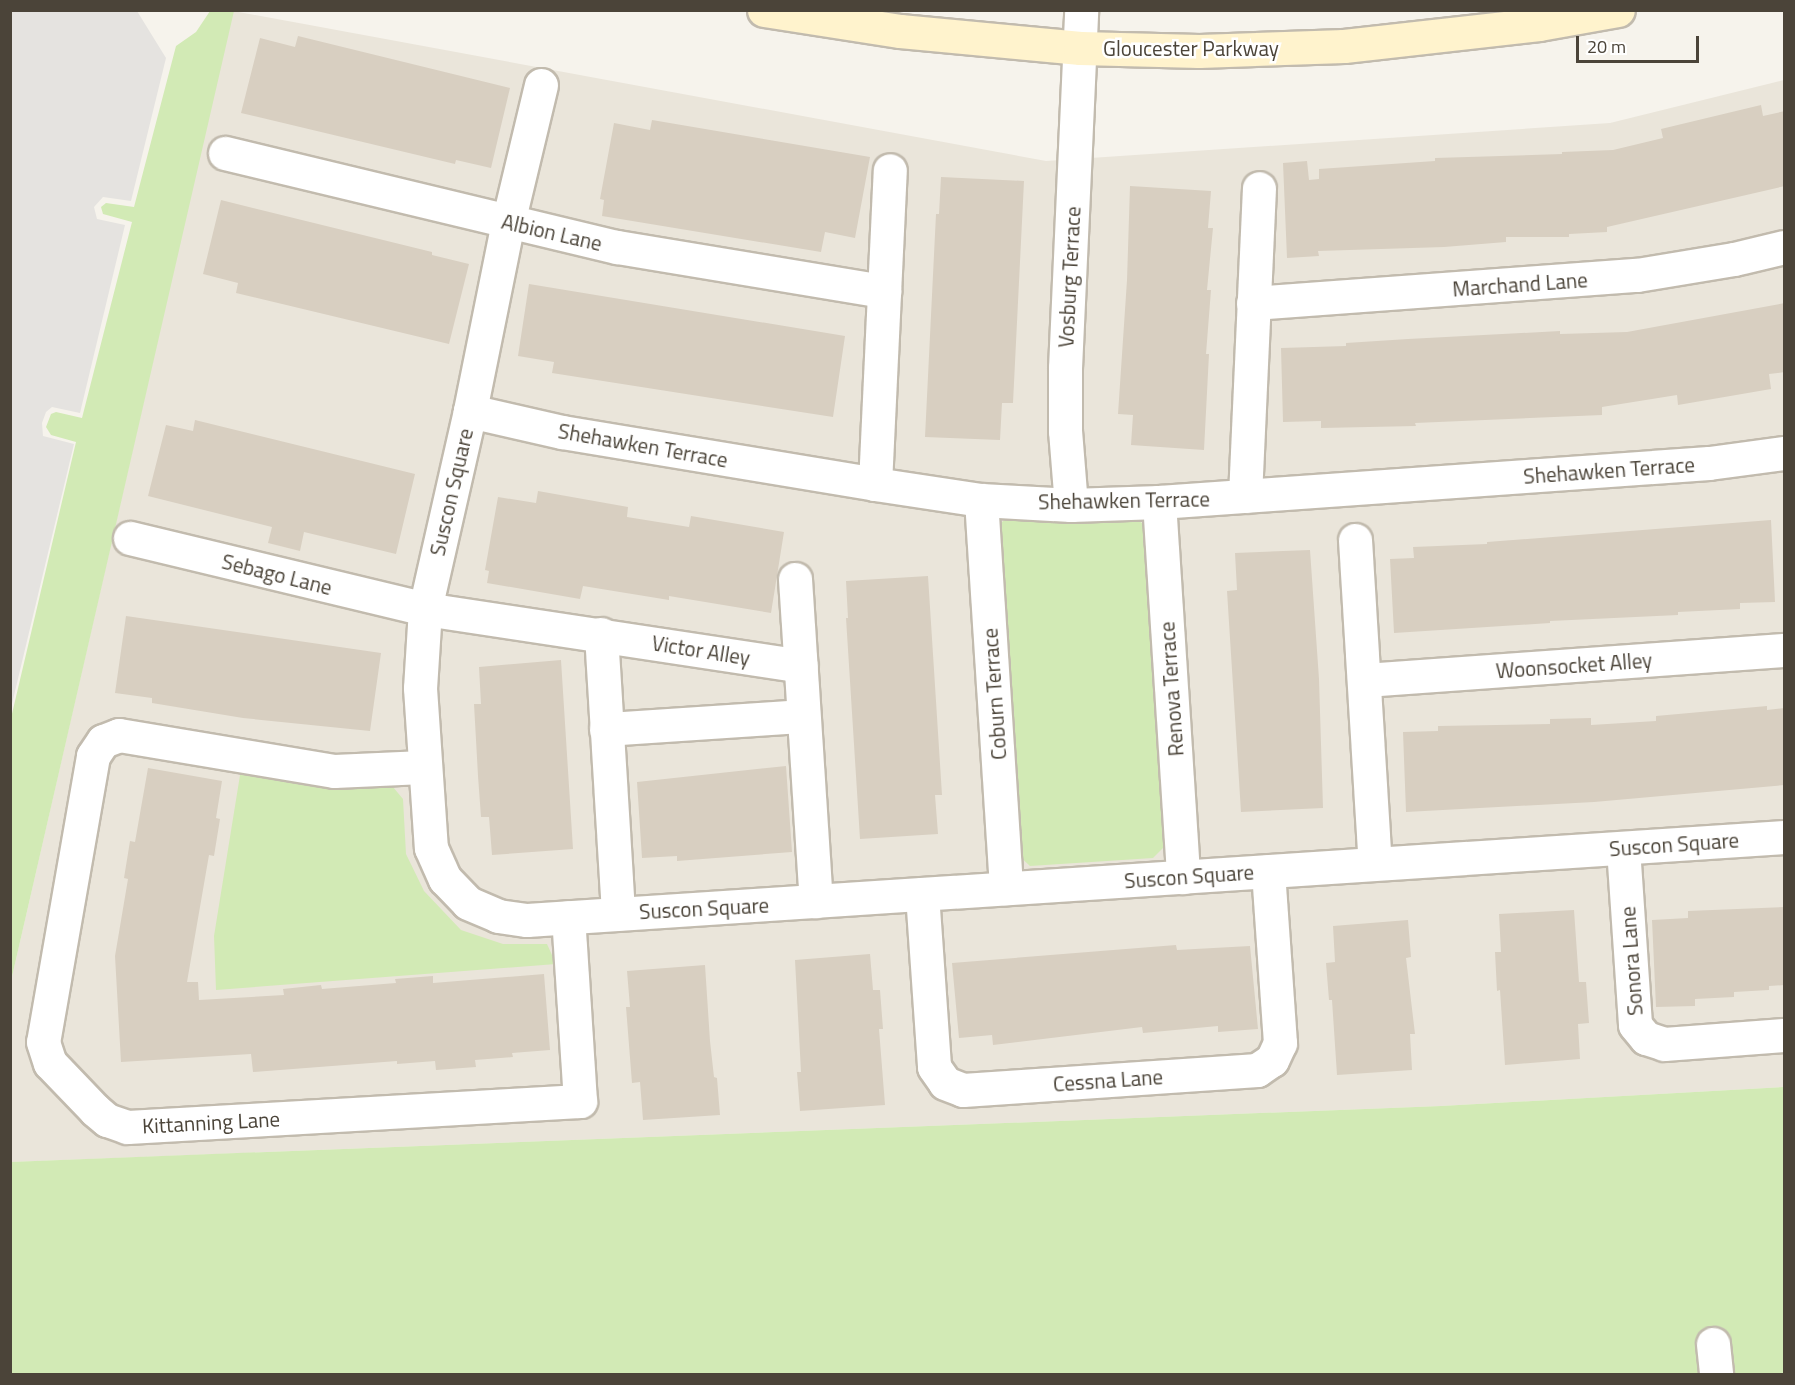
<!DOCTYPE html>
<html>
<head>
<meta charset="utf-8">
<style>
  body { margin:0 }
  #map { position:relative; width:1795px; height:1385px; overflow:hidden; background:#f6f3ec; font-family:"Titillium Web",sans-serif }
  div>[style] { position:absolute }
  .residential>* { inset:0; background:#eae5da }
  .green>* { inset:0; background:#d2eab5 }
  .parking>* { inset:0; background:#e5e3e0 }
  .building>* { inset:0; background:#d8cfc1 }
  .roads { filter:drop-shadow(2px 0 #c2bbae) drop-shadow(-2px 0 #c2bbae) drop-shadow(0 2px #c2bbae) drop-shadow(0 -2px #c2bbae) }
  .street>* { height:33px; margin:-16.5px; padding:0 16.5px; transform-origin:16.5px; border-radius:16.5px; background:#fff }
  .secondary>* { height:33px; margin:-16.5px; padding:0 16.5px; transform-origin:16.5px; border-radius:16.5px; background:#fff3cd }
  span { translate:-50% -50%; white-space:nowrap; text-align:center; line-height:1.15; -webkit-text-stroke:5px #fff; paint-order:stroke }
  .street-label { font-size:21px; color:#4b4439 }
  .frame { position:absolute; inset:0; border:12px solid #4b4439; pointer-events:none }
  .scale { position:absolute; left:1576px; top:36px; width:123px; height:27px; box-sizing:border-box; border:3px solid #4b4439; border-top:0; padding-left:8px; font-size:18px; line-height:21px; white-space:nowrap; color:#4b4439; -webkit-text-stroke:4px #fff; paint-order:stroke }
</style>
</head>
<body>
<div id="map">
  <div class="residential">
    <div style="clip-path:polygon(233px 11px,1046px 161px,1610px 123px,1784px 80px,1784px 1087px,1441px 1106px,11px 1162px,11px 981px)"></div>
  </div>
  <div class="green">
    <div style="clip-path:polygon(210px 11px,234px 11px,11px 981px,11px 718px,76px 442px,51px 435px,46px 427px,51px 414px,56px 412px,82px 418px,132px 222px,103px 214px,101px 207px,106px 203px,134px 207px,176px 46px,196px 32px)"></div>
    <div style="clip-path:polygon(1134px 517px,1147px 527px,1168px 843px,1153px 858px,1030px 866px,1016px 853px,997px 526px,1007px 518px)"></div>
    <div style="clip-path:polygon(241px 769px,327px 787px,393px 787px,403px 799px,406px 854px,424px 891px,461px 930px,503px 944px,547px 944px,556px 964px,216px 990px,214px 936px)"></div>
    <div style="clip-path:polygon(1784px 1087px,1784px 1374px,11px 1374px,10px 1162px,1441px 1106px)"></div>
  </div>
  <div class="parking">
    <div style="clip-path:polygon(11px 10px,137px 11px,166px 58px,131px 201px,103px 197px,94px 207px,97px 219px,125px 225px,80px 413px,52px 407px,46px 412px,42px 423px,43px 436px,74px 444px,11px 708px)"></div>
  </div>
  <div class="building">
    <div style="clip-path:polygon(298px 36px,510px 88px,491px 168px,456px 160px,455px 164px,241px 113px,260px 38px,295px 47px)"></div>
    <div style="clip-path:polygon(1761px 105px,1763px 116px,1785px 111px,1785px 186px,1607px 227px,1607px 232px,1569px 234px,1569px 237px,1506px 237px,1506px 242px,1444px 247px,1318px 251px,1319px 256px,1287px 258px,1283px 163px,1307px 161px,1309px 180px,1319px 179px,1319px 169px,1435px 161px,1435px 158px,1562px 154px,1562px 152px,1613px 150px,1663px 138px,1661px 129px)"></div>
    <div style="clip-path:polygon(652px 120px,870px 157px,855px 238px,825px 232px,821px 252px,602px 216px,604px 200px,600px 199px,614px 123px,650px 130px)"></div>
    <div style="clip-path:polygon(941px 177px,1024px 181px,1013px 403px,1002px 403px,1000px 440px,925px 437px,936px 214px,939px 214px)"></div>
    <div style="clip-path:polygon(1130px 186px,1211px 191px,1208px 228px,1213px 228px,1207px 290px,1211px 290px,1206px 354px,1209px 354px,1204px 450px,1131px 445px,1133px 415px,1118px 414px,1127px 280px)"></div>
    <div style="clip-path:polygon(221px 200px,432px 252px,432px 255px,469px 264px,449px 344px,236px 293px,238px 283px,203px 274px)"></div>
    <div style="clip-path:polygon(529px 284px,845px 336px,833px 417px,552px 373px,554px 362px,518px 356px)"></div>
    <div style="clip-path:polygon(1785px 303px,1785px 372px,1769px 374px,1771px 389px,1678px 405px,1677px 395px,1602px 407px,1602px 415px,1415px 423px,1416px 426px,1321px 428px,1321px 421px,1283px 422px,1281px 348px,1346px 346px,1346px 343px,1408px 339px,1560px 331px,1560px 334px,1627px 332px)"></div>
    <div style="clip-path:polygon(195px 420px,415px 474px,396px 554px,304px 532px,300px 551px,268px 543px,272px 527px,148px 496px,166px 425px,193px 431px)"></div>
    <div style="clip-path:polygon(538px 491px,628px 507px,627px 517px,689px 527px,691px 516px,784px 532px,771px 613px,669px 596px,669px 600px,583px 586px,580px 599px,487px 583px,489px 571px,485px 570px,498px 497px,536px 503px)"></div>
    <div style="clip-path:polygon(1771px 520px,1775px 602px,1740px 603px,1740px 609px,1678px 612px,1678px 615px,1550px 621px,1550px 623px,1394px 633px,1390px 559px,1414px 558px,1413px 547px,1487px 544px,1487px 542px)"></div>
    <div style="clip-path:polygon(1310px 550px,1319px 679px,1323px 808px,1241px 812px,1227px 591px,1237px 590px,1235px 553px)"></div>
    <div style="clip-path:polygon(928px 576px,942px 795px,935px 795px,938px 834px,860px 839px,846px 618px,848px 618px,846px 581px)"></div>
    <div style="clip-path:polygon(126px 616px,381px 653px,370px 731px,243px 718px,152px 703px,152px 698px,115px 693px)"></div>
    <div style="clip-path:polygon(561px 660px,573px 849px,492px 855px,489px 817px,481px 817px,478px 776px,474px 704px,481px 704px,479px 667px)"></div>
    <div style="clip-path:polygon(1767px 706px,1767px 710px,1785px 708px,1785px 785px,1594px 802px,1406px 812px,1403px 732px,1438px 731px,1438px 726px,1550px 724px,1550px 719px,1591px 718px,1591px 725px,1656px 721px,1656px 716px)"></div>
    <div style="clip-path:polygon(786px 766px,792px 852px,677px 861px,677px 856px,642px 858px,637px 782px)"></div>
    <div style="clip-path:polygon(148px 768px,222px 781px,216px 818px,220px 819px,214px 856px,209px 855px,187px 982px,198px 982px,199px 1000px,284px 995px,283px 989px,321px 985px,322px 989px,396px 983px,395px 979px,433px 976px,433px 983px,544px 974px,550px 1050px,512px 1053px,513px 1057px,475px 1060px,476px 1067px,436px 1070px,435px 1061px,397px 1064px,397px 1061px,253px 1072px,251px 1054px,121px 1062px,115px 956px,128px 879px,124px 878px,130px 841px,135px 842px)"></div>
    <div style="clip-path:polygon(1785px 907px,1785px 985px,1769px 986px,1769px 990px,1734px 992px,1734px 997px,1695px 999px,1695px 1006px,1656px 1007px,1652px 920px,1688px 918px,1688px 911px)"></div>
    <div style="clip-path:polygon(1574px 910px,1579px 982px,1586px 982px,1589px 1023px,1578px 1024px,1580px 1059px,1505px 1065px,1500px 990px,1497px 991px,1495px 952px,1501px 952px,1499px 914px)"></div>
    <div style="clip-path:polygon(1408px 920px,1411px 957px,1406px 958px,1415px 1034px,1410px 1034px,1412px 1070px,1337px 1075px,1332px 1000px,1329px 1000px,1326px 963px,1335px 962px,1333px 926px)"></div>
    <div style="clip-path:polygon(1176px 945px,1177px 950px,1250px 946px,1258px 1029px,1218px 1032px,1218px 1026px,1143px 1033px,1142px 1027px,993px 1045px,992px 1035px,959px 1038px,952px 963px)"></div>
    <div style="clip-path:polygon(870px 954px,873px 990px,880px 990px,883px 1029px,879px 1029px,885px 1105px,800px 1111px,797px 1072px,801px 1072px,795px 960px)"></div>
    <div style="clip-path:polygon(705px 965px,710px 1041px,714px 1077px,717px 1078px,720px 1115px,643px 1120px,640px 1082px,632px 1083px,626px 1007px,630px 1007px,627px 971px)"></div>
  </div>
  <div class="roads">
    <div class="street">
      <div style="left:541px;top:85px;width:141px;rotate:103.5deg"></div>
      <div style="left:508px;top:222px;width:193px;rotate:101.4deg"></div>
      <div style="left:470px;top:411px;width:203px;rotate:102.8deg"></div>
      <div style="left:425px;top:609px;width:79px;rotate:93.6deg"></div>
      <div style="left:420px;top:688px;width:160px;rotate:86.1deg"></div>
      <div style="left:431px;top:848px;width:34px;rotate:66deg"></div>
      <div style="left:445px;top:879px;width:33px;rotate:46deg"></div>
      <div style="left:468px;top:903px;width:33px;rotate:23deg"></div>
      <div style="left:498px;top:916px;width:29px;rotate:8deg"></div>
      <div style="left:527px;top:920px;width:1260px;rotate:-3.78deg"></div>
      <div style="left:225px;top:153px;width:403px;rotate:13.5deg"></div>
      <div style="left:617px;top:247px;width:271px;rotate:9.4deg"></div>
      <div style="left:1253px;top:303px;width:385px;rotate:-4.2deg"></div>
      <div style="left:1637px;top:275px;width:98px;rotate:-9.4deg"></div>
      <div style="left:1734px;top:259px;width:51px;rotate:-13.5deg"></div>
      <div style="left:470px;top:411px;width:94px;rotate:12.9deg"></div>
      <div style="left:562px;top:432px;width:317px;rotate:9.4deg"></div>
      <div style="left:875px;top:484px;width:107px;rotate:8.6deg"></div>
      <div style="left:981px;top:500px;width:90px;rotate:3.2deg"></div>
      <div style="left:1071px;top:505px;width:88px;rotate:-2deg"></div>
      <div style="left:1159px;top:502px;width:551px;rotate:-4.06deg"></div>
      <div style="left:1709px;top:463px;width:76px;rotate:-7.6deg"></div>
      <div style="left:875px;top:484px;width:314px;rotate:-87.3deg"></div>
      <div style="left:1245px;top:496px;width:308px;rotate:-87.4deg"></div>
      <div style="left:981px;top:500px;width:389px;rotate:86.3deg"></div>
      <div style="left:1159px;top:502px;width:376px;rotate:86.3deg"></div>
      <div style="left:1071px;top:505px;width:74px;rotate:-94.6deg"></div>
      <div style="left:1065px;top:431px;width:63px;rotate:-90deg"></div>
      <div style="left:1065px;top:368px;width:358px;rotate:-87.4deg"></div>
      <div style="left:130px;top:538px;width:303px;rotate:13.5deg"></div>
      <div style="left:425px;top:609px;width:380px;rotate:8.6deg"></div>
      <div style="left:1355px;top:540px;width:324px;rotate:86.5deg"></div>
      <div style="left:795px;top:579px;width:323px;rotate:86.3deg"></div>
      <div style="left:601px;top:634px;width:280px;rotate:86.5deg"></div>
      <div style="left:1364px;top:680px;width:421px;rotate:-4.1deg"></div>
      <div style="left:606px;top:729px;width:197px;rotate:-3.8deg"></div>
      <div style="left:423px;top:767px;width:89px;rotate:177.4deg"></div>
      <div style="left:334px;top:771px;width:218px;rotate:-170.5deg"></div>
      <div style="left:119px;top:735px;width:17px;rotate:159deg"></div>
      <div style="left:103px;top:741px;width:18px;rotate:124deg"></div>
      <div style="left:93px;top:756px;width:290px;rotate:99.9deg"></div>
      <div style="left:43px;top:1042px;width:22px;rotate:72deg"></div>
      <div style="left:50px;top:1063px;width:65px;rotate:46.2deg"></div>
      <div style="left:95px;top:1110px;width:16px;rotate:40deg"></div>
      <div style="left:107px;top:1120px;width:21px;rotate:19deg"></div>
      <div style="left:127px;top:1127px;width:454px;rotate:-3.3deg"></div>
      <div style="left:580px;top:1101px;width:184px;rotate:-93.7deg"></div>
      <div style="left:1623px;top:848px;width:177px;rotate:86.1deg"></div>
      <div style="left:1635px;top:1025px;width:17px;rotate:50deg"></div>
      <div style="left:1646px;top:1038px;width:19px;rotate:18deg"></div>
      <div style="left:1664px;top:1044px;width:120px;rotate:-4.3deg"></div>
      <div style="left:922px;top:894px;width:173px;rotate:86deg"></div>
      <div style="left:934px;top:1067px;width:19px;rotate:55deg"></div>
      <div style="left:945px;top:1083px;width:19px;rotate:21deg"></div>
      <div style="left:963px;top:1090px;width:295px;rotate:-3.9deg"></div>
      <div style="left:1257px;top:1070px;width:18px;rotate:-34deg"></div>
      <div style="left:1272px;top:1060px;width:19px;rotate:-65deg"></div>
      <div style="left:1280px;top:1043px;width:172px;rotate:-94deg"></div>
      <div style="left:1713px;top:1344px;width:30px;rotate:84deg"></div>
    </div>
    <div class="secondary">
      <div style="left:764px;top:10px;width:138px;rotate:8.8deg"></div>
      <div style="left:900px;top:31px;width:181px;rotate:5.4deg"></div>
      <div style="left:1080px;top:48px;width:119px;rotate:1.4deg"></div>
      <div style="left:1199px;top:51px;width:145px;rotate:-2deg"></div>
      <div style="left:1344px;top:46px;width:196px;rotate:-6.4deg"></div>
      <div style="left:1539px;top:24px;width:80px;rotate:-10deg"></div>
    </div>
  </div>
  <div class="street-label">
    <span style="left:1191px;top:48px">Gloucester Parkway</span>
    <span style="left:552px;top:232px;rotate:13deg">Albion Lane</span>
    <span style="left:1069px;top:277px;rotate:-87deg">Vosburg Terrace</span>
    <span style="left:1520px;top:284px;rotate:-4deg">Marchand Lane</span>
    <span style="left:643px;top:445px;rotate:10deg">Shehawken Terrace</span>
    <span style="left:1609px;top:470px;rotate:-4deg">Shehawken Terrace</span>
    <span style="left:451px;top:492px;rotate:-77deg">Suscon Square</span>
    <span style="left:1124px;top:500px;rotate:-1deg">Shehawken Terrace</span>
    <span style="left:277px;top:574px;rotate:14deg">Sebago Lane</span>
    <span style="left:701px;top:650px;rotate:9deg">Victor Alley</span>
    <span style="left:1574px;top:665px;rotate:-4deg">Woonsocket Alley</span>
    <span style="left:1171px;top:689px;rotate:-94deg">Renova Terrace</span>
    <span style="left:994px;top:694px;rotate:-94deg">Coburn Terrace</span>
    <span style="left:1674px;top:844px;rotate:-4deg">Suscon Square</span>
    <span style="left:1189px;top:876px;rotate:-4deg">Suscon Square</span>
    <span style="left:704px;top:908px;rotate:-3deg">Suscon Square</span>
    <span style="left:1631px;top:961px;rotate:-94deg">Sonora Lane</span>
    <span style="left:1108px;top:1080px;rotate:-4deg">Cessna Lane</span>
    <span style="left:211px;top:1122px;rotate:-3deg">Kittanning Lane</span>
  </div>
  <div class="frame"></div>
  <div class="scale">20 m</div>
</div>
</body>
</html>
